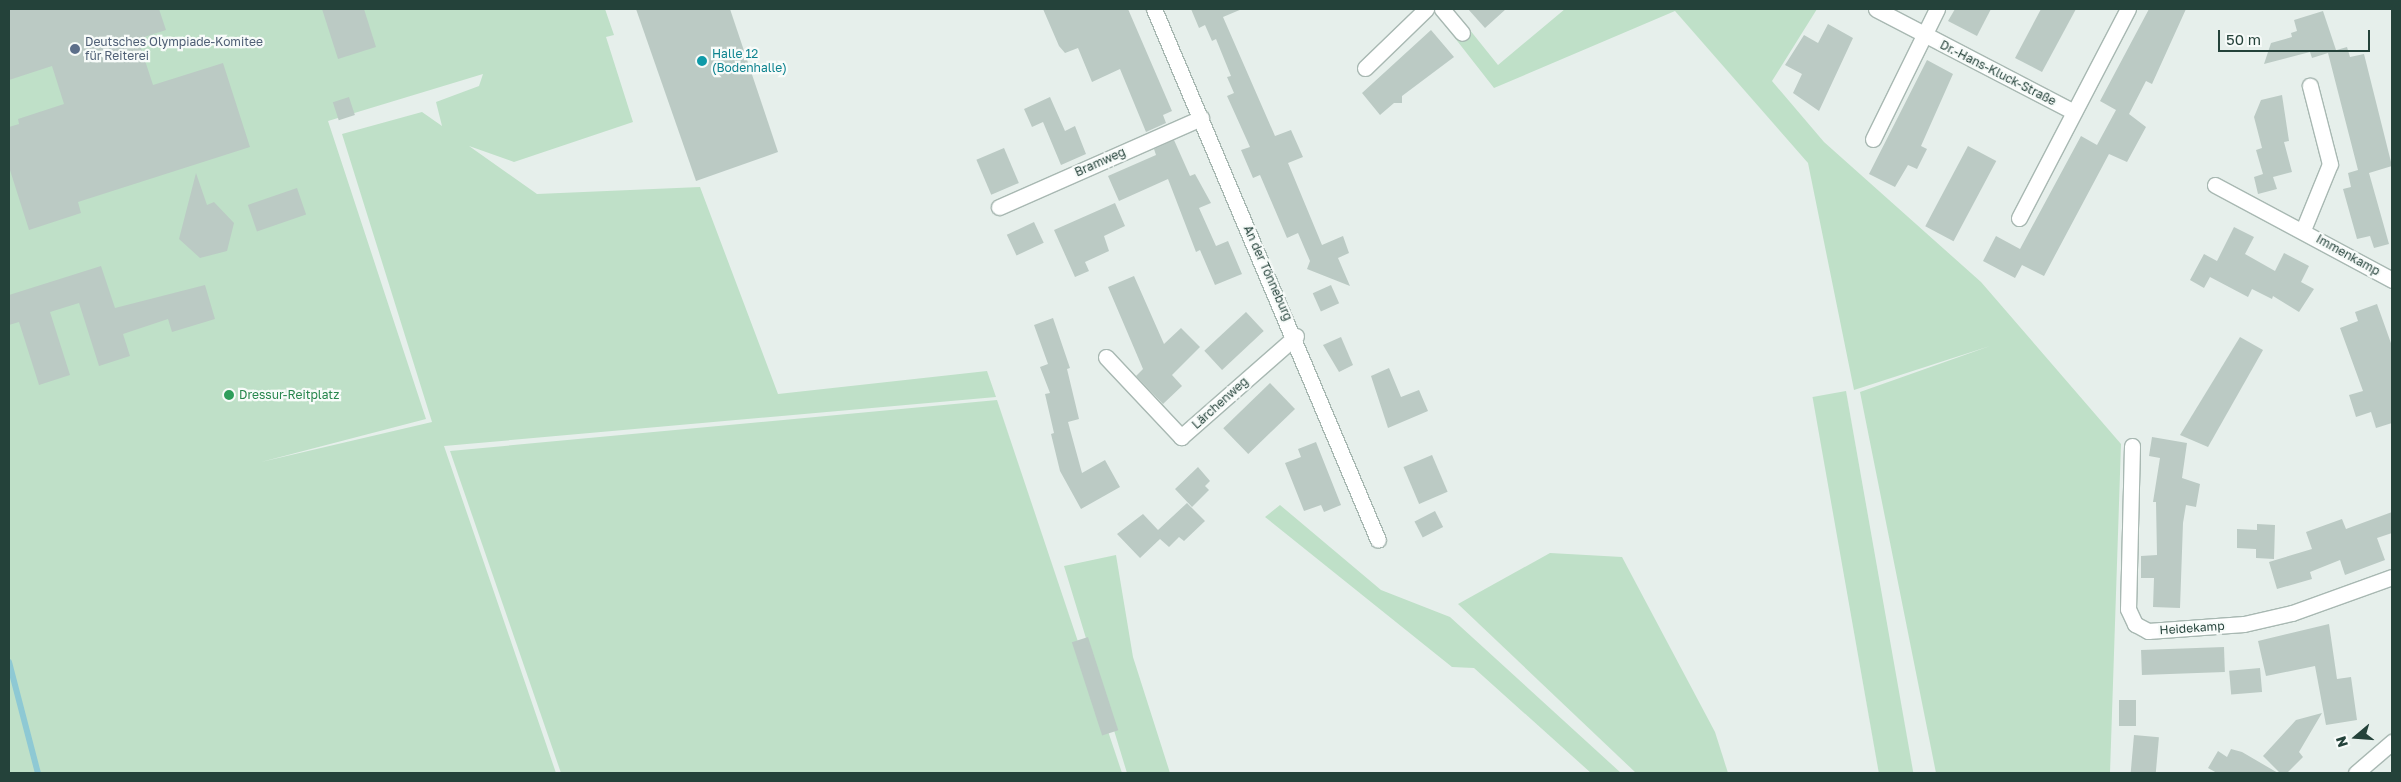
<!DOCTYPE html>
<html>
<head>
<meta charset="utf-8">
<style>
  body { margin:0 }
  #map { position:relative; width:2401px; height:782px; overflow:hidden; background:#e6efeb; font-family:"Golos Text",sans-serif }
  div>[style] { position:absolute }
  .green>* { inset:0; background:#bfe0c8; transform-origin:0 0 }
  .stream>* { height:6px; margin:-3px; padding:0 3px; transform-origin:3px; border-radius:3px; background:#8ec9d4 }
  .building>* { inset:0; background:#bbcac4; transform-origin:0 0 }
  .roads { filter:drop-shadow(1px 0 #a8b8b2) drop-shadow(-1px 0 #a8b8b2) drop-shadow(0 1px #a8b8b2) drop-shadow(0 -1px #a8b8b2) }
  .street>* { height:15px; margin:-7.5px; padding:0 7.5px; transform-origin:7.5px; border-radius:7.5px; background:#fff }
  .dots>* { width:14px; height:14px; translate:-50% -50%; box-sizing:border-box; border:2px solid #f7fbf9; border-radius:50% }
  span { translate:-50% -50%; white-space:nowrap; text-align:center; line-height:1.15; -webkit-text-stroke:4.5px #f7fbf9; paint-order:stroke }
  .service-label { font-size:12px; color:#4e5e75 }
  .left { translate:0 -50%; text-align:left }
  .culture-label { font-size:12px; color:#0d838f }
  .street-label { font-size:12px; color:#24423a }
  .leisure-label { font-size:12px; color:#27864d }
  .frame { position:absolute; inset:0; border:10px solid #24423a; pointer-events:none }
  .north { position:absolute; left:2331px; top:712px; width:50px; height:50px; -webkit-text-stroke:4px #f7fbf9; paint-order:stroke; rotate:252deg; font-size:14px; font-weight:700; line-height:20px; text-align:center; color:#24423a }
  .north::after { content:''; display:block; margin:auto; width:18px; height:22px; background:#24423a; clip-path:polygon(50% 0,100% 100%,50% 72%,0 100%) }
  .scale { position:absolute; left:2218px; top:30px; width:152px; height:22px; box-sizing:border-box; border:2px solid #24423a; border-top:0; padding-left:6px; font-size:15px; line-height:18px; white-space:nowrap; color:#24423a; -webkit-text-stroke:4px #f7fbf9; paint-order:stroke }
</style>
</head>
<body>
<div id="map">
  <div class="green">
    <div style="clip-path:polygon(evenodd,9px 9px,605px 9px,614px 35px,606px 37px,633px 122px,514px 162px,469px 146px,537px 194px,700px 187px,778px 394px,987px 371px,996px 397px,444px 446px,556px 773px,9px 773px,9px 9px,483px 74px,479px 86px,436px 102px,442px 126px,422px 112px,342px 134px,432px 422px,261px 462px,426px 419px,328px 121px,483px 74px)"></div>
    <div style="clip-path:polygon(1453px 9px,1498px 65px,1565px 9px,1817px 9px,1772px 81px,1824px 142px,1981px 282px,2121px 444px,2110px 773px,1936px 773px,1860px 392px,1990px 346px,1854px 390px,1808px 163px,1675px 11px,1494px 88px,1440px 19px)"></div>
    <div style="left:1846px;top:391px;width:388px;height:34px;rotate:80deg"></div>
    <div style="clip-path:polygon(997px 400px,1122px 773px,561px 773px,450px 451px)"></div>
    <div style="clip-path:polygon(1280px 505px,1381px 590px,1450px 617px,1621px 773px,1591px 773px,1474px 668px,1452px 667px,1265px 517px)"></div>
    <div style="clip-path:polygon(1550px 553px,1622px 557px,1715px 732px,1728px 773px,1636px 773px,1458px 604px)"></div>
    <div style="clip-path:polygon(1116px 555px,1133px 657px,1170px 773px,1127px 773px,1064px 566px)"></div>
  </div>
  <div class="stream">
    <div style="left:9px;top:662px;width:115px;rotate:75.4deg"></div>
  </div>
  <div class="building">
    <div style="clip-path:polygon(9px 9px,159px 9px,166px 30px,138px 39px,153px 85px,223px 63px,250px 147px,78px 202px,81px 213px,29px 230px,9px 167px,9px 127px,19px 124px,18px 119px,64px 104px,52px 66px,9px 80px)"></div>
    <div style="clip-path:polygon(322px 9px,364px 9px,376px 47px,338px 59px)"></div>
    <div style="clip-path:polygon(636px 9px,730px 9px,778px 152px,696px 181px)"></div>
    <div style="clip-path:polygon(1043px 9px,1128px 9px,1172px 111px,1163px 115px,1166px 123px,1146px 132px,1120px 69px,1092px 82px,1078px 48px,1065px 53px,1059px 46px)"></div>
    <div style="clip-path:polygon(1191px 9px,1242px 9px,1223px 17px,1275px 136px,1291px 130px,1303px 157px,1288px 163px,1322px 245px,1343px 236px,1349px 253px,1338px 258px,1350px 286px,1307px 269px,1310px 261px,1298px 233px,1287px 238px,1260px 175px,1253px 178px,1241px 150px,1250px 147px,1227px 96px,1234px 93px,1227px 77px,1231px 76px,1216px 39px,1212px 41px,1205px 25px,1199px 28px)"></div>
    <div style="clip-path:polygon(1468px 9px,1506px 9px,1485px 28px)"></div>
    <div style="clip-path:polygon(1955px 9px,1991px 9px,1977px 36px,1948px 21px)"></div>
    <div style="clip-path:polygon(2041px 9px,2076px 9px,2042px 72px,2015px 58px)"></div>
    <div style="clip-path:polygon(2149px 9px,2186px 9px,2152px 84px,2146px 81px,2129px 114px,2146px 127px,2127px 162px,2109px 154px,2044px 276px,2022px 265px,2015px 278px,1983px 261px,1996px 236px,2020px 249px,2081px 136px,2097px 145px,2116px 110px,2100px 101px)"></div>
    <div style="clip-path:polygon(2323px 11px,2336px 50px,2330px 52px,2347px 47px,2350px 57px,2364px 54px,2392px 166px,2369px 173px,2389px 244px,2374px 248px,2370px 236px,2357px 239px,2343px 189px,2351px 187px,2348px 173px,2358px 170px,2328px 53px,2312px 58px,2310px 52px,2264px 64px,2271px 43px,2292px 37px,2291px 33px,2297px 31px,2294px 20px)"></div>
    <div style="clip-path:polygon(1828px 24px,1853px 38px,1819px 111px,1793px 93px,1802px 74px,1785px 65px,1804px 35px,1818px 43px)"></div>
    <div style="clip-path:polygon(1431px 30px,1454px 57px,1402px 96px,1402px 103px,1394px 103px,1380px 115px,1362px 93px)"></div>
    <div style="clip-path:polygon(1927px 60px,1953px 74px,1921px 146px,1927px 149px,1917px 169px,1908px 165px,1895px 187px,1869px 174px)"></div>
    <div style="clip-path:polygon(2282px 95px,2289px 141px,2284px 142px,2292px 172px,2273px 177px,2277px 189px,2258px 194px,2254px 177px,2263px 174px,2256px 150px,2262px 148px,2254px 117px,2261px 100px)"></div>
    <div style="left:349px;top:97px;width:19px;height:17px;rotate:72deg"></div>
    <div style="clip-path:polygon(1050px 97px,1065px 131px,1075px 126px,1086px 154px,1061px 165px,1043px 122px,1032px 127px,1024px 109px)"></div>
    <div style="clip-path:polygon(1174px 140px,1190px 176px,1195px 174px,1211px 203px,1199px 208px,1216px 246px,1228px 241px,1242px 274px,1215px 285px,1200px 250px,1196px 252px,1168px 179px,1119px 201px,1108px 176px,1156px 155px,1154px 149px)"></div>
    <div style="left:1968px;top:146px;width:32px;height:91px;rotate:28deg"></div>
    <div style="left:1004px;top:148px;width:38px;height:30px;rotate:67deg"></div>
    <div style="clip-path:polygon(196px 173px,207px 205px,214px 202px,234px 223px,227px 251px,200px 258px,179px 239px)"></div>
    <div style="left:297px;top:188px;width:28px;height:52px;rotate:71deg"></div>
    <div style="clip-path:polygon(1115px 203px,1125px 226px,1104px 236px,1109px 251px,1085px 262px,1089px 271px,1075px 277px,1054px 230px)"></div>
    <div style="left:1034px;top:222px;width:23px;height:30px;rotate:65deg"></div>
    <div style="clip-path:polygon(2234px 227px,2254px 237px,2245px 254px,2275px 271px,2284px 253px,2309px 266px,2301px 282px,2314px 289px,2299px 312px,2273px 296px,2272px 299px,2252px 289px,2248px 297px,2210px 277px,2204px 288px,2190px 280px,2204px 254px,2217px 261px)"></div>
    <div style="clip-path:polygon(101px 266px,115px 308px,205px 285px,215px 319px,172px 332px,168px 319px,123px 334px,130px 356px,99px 366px,79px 303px,50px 312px,70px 375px,39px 385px,19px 322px,9px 325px,9px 295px)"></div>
    <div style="clip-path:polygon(1134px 276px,1164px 344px,1181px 328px,1200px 347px,1172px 375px,1182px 386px,1163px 404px,1136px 376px,1143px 369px,1108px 287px)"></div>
    <div style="left:1331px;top:285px;width:20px;height:20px;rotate:66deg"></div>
    <div style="clip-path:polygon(2377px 304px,2392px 346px,2392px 423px,2376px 428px,2371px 412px,2356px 417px,2349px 395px,2363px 391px,2340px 328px,2358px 321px,2355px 312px)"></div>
    <div style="left:1246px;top:312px;width:26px;height:57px;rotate:47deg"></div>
    <div style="clip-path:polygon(1053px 318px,1070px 368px,1067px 369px,1079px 419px,1068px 422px,1082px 473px,1105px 460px,1120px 487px,1081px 509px,1060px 471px,1051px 434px,1054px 433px,1045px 394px,1050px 393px,1040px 367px,1048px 364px,1034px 325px)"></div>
    <div style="clip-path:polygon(1341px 337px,1353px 365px,1339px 372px,1323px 345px)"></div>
    <div style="clip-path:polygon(2240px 337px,2263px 350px,2208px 447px,2180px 435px)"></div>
    <div style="clip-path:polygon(1389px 368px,1401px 397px,1419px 390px,1428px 411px,1388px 428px,1371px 376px)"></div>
    <div style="left:1270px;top:383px;width:36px;height:65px;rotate:46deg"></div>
    <div style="clip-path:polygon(2152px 437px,2187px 443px,2182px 478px,2200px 484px,2196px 507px,2186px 505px,2183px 523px,2180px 608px,2153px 607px,2154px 578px,2141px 578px,2141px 556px,2157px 555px,2156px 502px,2153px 502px,2160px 458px,2149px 456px)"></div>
    <div style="clip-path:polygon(1316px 442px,1341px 505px,1324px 512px,1321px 505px,1304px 511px,1285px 463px,1301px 457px,1298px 449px)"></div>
    <div style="left:1432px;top:455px;width:40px;height:31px;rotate:67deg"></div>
    <div style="clip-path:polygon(1198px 467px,1210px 481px,1205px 486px,1209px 490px,1192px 507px,1175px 489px)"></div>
    <div style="clip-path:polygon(1187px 503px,1205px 521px,1184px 541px,1179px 537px,1169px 547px,1160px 539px,1140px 558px,1117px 534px,1143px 514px,1158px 530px)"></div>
    <div style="left:1435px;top:511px;width:18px;height:23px;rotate:63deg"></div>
    <div style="clip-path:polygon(2392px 512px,2392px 533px,2377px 538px,2385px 560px,2345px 575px,2340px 560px,2310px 572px,2312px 579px,2277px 589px,2269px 562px,2312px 549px,2306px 532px,2342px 519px,2346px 529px)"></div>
    <div style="clip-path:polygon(2257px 524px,2275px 525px,2274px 559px,2256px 558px,2256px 549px,2237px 548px,2237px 529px,2257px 530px)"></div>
    <div style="clip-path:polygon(2329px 624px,2337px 679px,2351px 677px,2357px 720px,2326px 725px,2315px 666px,2266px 676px,2258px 641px)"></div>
    <div style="left:1088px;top:637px;width:98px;height:17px;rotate:72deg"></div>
    <div style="left:2224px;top:647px;width:25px;height:83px;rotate:88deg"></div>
    <div style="left:2260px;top:668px;width:24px;height:31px;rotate:85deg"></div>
    <div style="left:2119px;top:700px;width:17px;height:26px"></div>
    <div style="clip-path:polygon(2322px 713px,2299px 752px,2303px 757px,2287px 773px,2280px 773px,2263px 756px,2296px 720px)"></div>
    <div style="left:2134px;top:735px;width:25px;height:38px;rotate:5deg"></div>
    <div style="clip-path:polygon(2231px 749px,2242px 752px,2278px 773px,2217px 773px,2208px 768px,2218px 751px,2227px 757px)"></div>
  </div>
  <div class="roads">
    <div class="street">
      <div style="left:1154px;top:9px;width:576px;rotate:67.13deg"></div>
      <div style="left:1442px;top:9px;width:31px;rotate:50deg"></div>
      <div style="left:1876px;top:9px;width:223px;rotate:27.5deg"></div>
      <div style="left:1365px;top:68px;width:85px;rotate:-44deg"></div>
      <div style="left:1873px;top:139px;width:145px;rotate:-63.8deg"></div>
      <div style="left:2215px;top:185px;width:201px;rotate:28.2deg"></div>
      <div style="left:999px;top:207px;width:221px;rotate:-23.8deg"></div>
      <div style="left:2019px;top:218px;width:236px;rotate:-62.5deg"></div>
      <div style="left:2303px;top:230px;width:71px;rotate:-67.8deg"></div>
      <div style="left:2330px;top:164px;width:81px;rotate:-104.4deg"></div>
      <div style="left:1106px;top:357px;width:110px;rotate:46.8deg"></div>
      <div style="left:1181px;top:437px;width:153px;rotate:-41.3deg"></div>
      <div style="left:2132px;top:446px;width:163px;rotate:91.4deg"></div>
      <div style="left:2128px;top:609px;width:17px;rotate:65deg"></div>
      <div style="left:2135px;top:624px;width:15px;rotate:28deg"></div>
      <div style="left:2148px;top:631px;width:96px;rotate:-4.2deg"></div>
      <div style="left:2244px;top:624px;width:49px;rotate:-12.9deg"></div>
      <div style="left:2292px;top:613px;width:106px;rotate:-19.8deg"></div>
      <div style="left:2356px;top:773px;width:48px;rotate:-40.7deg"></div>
    </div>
  </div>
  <div class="dots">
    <div style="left:75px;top:49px;background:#5c6f8a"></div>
    <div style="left:702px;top:61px;background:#0f9aa8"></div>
    <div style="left:229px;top:395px;background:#2e9e5b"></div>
  </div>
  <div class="service-label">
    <span class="left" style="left:85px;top:49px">Deutsches Olympiade-Komitee<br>für Reiterei</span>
  </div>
  <div class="culture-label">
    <span class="left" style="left:712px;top:61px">Halle 12<br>(Bodenhalle)</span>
  </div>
  <div class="street-label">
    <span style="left:1998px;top:73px;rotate:27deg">Dr.-Hans-Kluck-Straße</span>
    <span style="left:1100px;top:162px;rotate:-24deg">Bramweg</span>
    <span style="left:2348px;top:255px;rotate:29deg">Immenkamp</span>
    <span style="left:1268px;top:273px;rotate:66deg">An der Tönneburg</span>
    <span style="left:1220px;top:403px;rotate:-42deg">Lärchenweg</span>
    <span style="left:2192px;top:628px;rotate:-4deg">Heidekamp</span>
  </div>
  <div class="leisure-label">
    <span class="left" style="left:239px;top:395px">Dressur-Reitplatz</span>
  </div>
  <div class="frame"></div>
  <div class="north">N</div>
  <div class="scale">50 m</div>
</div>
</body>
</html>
